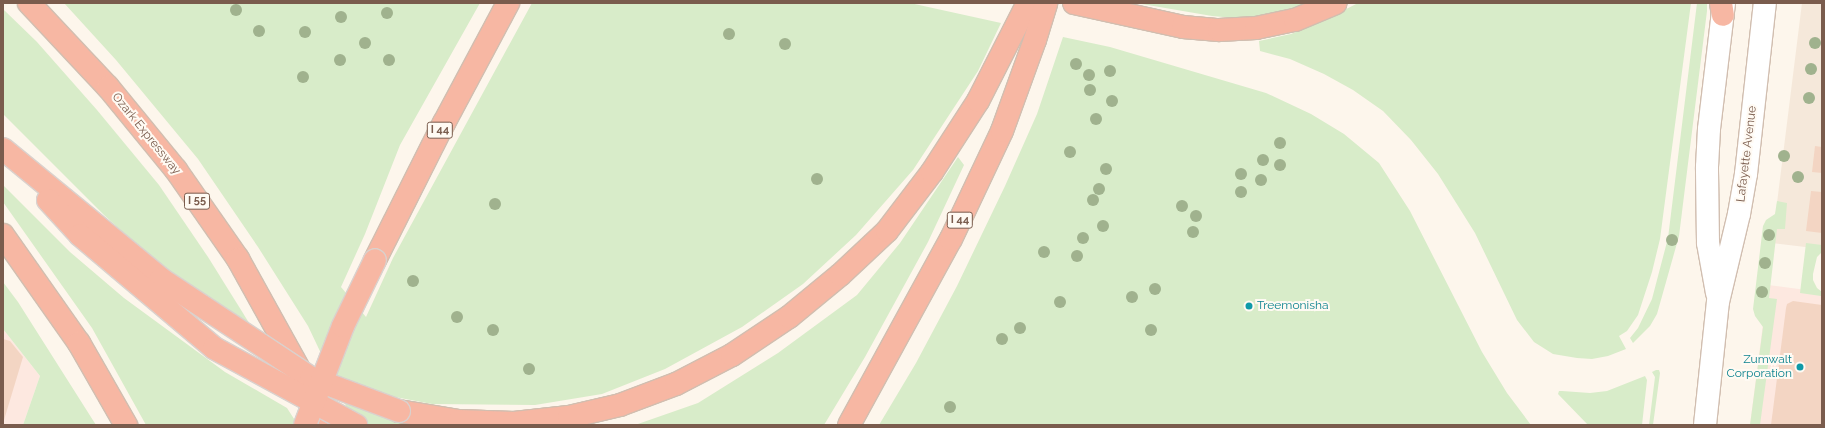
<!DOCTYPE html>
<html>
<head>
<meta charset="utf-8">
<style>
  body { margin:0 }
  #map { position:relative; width:1825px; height:428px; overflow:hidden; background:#fdf6ec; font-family:Raleway,sans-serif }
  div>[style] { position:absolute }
  .residential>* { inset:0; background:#f5e8da }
  .commercial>* { inset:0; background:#fde8e0 }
  .green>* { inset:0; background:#d8ecc9 }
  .building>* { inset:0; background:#f3d5c3 }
  .roads { filter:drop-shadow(1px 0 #d1beb0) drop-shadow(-1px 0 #d1beb0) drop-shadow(0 1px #d1beb0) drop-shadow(0 -1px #d1beb0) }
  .minor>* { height:22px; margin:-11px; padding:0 11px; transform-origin:11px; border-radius:11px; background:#fff }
  .highway>* { height:22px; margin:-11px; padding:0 11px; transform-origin:11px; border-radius:11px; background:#f7b7a3 }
  .bridges { filter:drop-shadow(1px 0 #dad1cd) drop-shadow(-1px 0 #dad1cd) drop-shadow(0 1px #dad1cd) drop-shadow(0 -1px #dad1cd) }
  .highway-bridge>* { height:22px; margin:-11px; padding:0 11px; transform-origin:11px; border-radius:11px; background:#f7b7a3 }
  .trees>* { width:12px; height:12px; margin:-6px; border-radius:50%; background:#a0b28e }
  .dots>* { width:11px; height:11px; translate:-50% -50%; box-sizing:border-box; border:2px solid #fffaf3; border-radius:50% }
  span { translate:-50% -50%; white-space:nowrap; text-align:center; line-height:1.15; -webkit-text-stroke:4px #fffaf3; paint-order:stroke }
  .shield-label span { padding:1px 3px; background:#fffaf3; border:1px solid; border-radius:3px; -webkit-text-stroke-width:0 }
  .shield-label { font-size:11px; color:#7a5c4d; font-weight:700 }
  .street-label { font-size:12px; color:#7a5c4d }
  .culture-label { font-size:12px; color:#0d838f }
  .left { translate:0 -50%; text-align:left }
  .right { translate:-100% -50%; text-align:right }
  .frame { position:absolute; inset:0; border:4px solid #7a5c4d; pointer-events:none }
</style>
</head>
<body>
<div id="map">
  <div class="residential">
    <div style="clip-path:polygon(1802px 3px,1822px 3px,1822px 249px,1772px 243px)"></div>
  </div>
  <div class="commercial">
    <div style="clip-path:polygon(1768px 285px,1822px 292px,1822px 425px,1750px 425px)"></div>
    <div style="clip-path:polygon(3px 329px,40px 376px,23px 425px,3px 425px)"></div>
  </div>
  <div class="green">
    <div style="clip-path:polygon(64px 3px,480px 3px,400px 145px,365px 234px,341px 287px,366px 317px,393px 258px,532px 3px,910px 3px,1001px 23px,978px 71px,913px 170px,856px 235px,803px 284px,742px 327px,665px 369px,602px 394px,535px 405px,432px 404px,395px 397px,405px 425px,355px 425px,308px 326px,258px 247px,198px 159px,116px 60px)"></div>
    <div style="clip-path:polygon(1136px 3px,1311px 3px,1293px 12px,1245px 19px,1212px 16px)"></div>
    <div style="clip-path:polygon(1358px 3px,1691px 3px,1660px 239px,1652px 272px,1638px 315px,1627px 331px,1619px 336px,1626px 349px,1608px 356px,1592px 359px,1577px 358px,1553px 354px,1534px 342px,1517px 320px,1475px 233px,1438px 174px,1411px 140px,1383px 111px,1353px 90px,1324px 74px,1290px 59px,1260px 51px,1259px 41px,1291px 34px,1323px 21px)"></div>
    <div style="clip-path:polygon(1697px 3px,1707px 3px,1707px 11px,1679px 236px,1657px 314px,1650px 326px,1633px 343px,1630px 338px,1638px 328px,1652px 299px,1668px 238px)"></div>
    <div style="clip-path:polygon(3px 9px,37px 42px,97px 110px,159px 185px,208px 257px,256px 334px,171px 276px,104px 215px,3px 114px)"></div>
    <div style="clip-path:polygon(1063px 37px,1110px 47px,1266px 93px,1311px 114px,1344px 134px,1379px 163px,1410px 211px,1482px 352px,1507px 393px,1531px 425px,879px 425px,916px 363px,957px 286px,1005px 186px,1037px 114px)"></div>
    <div style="clip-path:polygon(958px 157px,964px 165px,928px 242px,865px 357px,824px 425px,635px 425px,698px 403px,778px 353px,857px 295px,900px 243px)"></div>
    <div style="clip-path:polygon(3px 185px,70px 252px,124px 298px,225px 372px,287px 408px,298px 425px,146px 425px,92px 328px,3px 202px)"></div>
    <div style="clip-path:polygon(1777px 201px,1787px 203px,1785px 229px,1777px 229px,1769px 298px,1777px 299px,1760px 425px,1750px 425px,1763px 327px,1755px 316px,1753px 309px,1763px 226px,1766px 220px,1775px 214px)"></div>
    <div style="clip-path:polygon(1806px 243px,1822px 245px,1822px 252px,1817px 257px,1813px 274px,1813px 280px,1817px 288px,1822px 292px,1821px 296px,1800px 293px)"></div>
    <div style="clip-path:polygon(3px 282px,18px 302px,96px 425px,23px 425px,40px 376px,3px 329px)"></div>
    <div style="clip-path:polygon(1656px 370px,1659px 370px,1660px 373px,1653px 425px,1649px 425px,1655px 377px,1652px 372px)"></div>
    <div style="clip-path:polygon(1645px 376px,1647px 380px,1642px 425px,1588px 425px,1558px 394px,1559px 391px,1562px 391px,1590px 393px,1607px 391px)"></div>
  </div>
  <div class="building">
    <div style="clip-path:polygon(1815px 146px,1822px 147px,1822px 173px,1812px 172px)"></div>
    <div style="clip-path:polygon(1811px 191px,1822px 192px,1822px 233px,1806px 231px)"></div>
    <div style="clip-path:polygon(1793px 301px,1822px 305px,1822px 425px,1771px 425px,1786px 308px,1787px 304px)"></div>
    <div style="clip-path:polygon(3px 339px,10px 341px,23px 357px,4px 420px)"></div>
  </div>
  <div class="roads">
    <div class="minor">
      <div style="left:1717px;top:293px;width:51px;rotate:-100.2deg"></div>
      <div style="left:1708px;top:243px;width:76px;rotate:-90.8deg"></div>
      <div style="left:1707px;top:167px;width:38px;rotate:-87deg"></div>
      <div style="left:1709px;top:129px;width:127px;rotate:-83.2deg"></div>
      <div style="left:1705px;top:425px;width:124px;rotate:-84deg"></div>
      <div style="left:1718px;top:302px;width:90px;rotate:-76.6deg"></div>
      <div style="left:1739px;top:214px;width:41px;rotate:-80.1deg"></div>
      <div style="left:1746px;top:174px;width:172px;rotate:-83.7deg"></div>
    </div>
    <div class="highway">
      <div style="left:29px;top:3px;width:115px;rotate:46.8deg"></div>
      <div style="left:108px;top:87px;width:107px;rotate:50.7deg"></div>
      <div style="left:176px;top:170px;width:108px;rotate:55.1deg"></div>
      <div style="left:238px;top:259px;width:190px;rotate:61deg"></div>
      <div style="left:1074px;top:3px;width:112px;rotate:12.4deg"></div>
      <div style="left:1183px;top:27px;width:36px;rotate:5deg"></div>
      <div style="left:1219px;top:30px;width:37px;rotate:-3deg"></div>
      <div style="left:1256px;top:28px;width:40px;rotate:-12deg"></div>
      <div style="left:1295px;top:20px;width:44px;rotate:-22.5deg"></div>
      <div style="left:1721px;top:3px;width:12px;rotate:81deg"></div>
      <div style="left:3px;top:235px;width:132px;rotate:54.9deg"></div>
      <div style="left:79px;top:343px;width:95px;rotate:60.2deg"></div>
      <div style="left:375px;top:260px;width:153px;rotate:-63.3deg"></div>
      <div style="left:444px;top:123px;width:136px;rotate:-61.9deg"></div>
      <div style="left:399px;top:411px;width:61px;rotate:9.5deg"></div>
      <div style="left:459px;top:421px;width:55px;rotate:2.1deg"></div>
      <div style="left:514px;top:423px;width:55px;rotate:-6.2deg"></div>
      <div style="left:569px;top:417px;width:52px;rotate:-13.2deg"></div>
      <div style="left:620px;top:405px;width:60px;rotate:-20.6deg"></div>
      <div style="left:676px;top:384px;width:63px;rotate:-27.4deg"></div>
      <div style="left:732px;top:355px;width:69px;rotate:-33.7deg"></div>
      <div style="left:789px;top:317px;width:66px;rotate:-39.5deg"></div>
      <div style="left:840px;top:275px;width:64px;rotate:-43.1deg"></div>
      <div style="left:887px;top:231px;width:74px;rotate:-52.7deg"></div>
      <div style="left:932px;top:172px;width:85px;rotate:-57.1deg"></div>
      <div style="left:978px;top:101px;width:110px;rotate:-63deg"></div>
      <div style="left:849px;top:425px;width:212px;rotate:-61.3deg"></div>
      <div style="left:951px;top:239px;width:119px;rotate:-64.7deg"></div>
      <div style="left:1002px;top:131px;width:97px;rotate:-70.1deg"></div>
      <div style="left:1035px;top:40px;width:39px;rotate:-73deg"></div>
    </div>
  </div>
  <div class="bridges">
    <div class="highway-bridge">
      <div style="left:3px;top:149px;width:205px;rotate:39.4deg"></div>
      <div style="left:161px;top:279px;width:180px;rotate:33.4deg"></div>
      <div style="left:311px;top:378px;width:94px;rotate:20.6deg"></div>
      <div style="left:48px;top:200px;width:47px;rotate:47.6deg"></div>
      <div style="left:80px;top:235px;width:175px;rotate:40.1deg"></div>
      <div style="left:214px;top:348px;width:162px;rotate:28.5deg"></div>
      <div style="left:305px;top:425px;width:106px;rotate:-69deg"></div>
      <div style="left:343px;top:326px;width:73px;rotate:-64.1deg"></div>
    </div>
  </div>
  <div class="trees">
    <div style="left:236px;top:10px"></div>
    <div style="left:387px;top:13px"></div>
    <div style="left:341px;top:17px"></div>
    <div style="left:259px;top:31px"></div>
    <div style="left:305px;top:32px"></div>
    <div style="left:729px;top:34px"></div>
    <div style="left:365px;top:43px"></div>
    <div style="left:1815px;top:43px"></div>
    <div style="left:785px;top:44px"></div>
    <div style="left:340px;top:60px"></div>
    <div style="left:389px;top:60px"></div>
    <div style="left:1076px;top:64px"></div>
    <div style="left:1811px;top:69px"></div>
    <div style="left:1110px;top:71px"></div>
    <div style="left:1089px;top:75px"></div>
    <div style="left:303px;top:77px"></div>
    <div style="left:1090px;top:90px"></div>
    <div style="left:1809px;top:98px"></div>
    <div style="left:1112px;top:101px"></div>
    <div style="left:1096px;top:119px"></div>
    <div style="left:1280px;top:143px"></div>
    <div style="left:1070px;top:152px"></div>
    <div style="left:1784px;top:156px"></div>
    <div style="left:1263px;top:160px"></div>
    <div style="left:1280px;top:165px"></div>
    <div style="left:1106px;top:169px"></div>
    <div style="left:1241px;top:174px"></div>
    <div style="left:1798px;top:177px"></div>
    <div style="left:817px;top:179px"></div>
    <div style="left:1261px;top:180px"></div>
    <div style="left:1099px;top:189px"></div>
    <div style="left:1241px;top:192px"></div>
    <div style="left:1093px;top:200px"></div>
    <div style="left:495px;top:204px"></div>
    <div style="left:1182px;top:206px"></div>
    <div style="left:1196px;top:216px"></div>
    <div style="left:1103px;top:226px"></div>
    <div style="left:1193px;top:232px"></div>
    <div style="left:1769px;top:235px"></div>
    <div style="left:1083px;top:238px"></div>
    <div style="left:1672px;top:240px"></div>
    <div style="left:1044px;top:252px"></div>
    <div style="left:1077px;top:256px"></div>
    <div style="left:1765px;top:263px"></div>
    <div style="left:413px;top:281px"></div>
    <div style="left:1155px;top:289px"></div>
    <div style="left:1762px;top:292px"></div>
    <div style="left:1132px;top:297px"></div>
    <div style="left:1060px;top:302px"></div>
    <div style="left:457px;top:317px"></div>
    <div style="left:1020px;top:328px"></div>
    <div style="left:493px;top:330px"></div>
    <div style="left:1151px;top:330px"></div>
    <div style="left:1002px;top:339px"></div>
    <div style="left:529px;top:369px"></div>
    <div style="left:950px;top:407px"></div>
  </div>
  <div class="dots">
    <div style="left:1249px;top:306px;background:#0f9aa8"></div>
    <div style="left:1800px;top:367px;background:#0f9aa8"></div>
  </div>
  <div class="shield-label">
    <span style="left:440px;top:130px">I 44</span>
    <span style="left:197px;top:201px">I 55</span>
    <span style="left:960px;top:220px">I 44</span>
  </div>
  <div class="street-label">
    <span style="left:146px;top:134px;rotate:51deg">Ozark Expressway</span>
    <span style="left:1747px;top:154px;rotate:-83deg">Lafayette Avenue</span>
  </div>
  <div class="culture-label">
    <span class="left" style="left:1257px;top:306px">Treemonisha</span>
    <span class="right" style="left:1792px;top:367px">Zumwalt<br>Corporation</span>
  </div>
  <div class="frame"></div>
</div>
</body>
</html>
